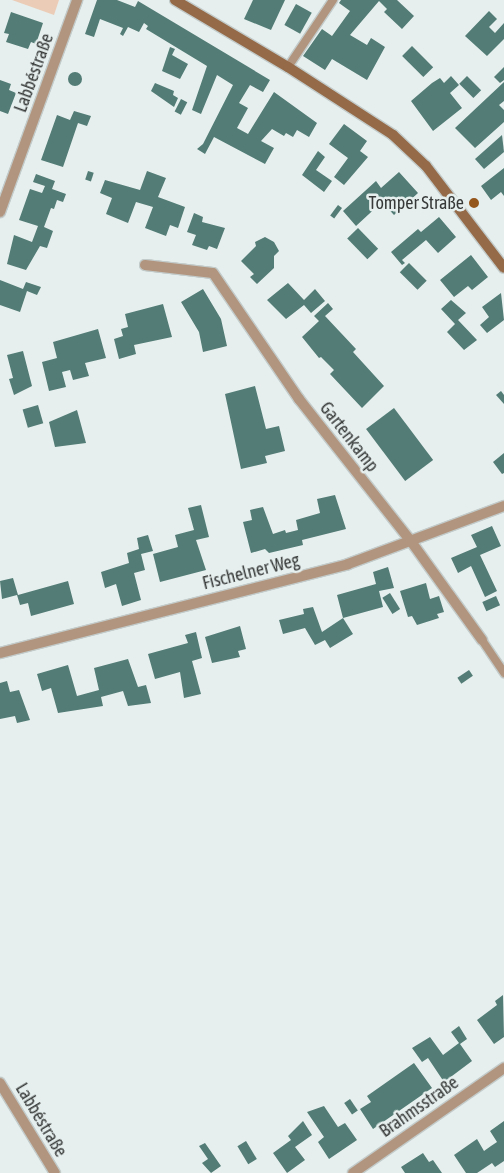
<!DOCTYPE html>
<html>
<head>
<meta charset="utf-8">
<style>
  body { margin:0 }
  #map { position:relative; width:504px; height:1173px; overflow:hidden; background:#e6efee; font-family:"Asap Condensed",sans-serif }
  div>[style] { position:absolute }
  .green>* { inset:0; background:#ebcdb7 }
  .building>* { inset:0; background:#527c75; transform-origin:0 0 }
  .round { border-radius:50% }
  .roads { filter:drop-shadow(1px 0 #c3cbca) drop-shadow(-1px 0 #c3cbca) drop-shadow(0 1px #c3cbca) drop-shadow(0 -1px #c3cbca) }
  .service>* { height:8px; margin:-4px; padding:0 4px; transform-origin:4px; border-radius:4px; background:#b2957e }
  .minor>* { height:10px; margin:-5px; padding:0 5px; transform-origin:5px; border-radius:5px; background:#b2957e }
  .secondary>* { height:10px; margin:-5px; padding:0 5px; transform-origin:5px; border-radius:5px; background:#946a48 }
  .dots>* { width:14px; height:14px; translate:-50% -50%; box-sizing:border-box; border:2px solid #e6efee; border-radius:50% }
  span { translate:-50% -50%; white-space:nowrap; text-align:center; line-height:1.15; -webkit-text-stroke:5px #e6efee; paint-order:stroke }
  .street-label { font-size:18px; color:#363938 }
  .poi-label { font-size:18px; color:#363938 }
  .right { translate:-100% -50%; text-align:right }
</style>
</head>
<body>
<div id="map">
  <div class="green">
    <div style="clip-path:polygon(12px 0,59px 0,54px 15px)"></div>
  </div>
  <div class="building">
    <div style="clip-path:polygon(97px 0,117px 0,135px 7px,138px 1px,270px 80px,263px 92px,250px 85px,239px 103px,248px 108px,237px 128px,248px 134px,274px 92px,317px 123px,309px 137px,297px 130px,293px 137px,286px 133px,284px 136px,272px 129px,261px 141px,274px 148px,265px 164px,214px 137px,205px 154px,197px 149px,203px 144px,233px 85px,217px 75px,201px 114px,192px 110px,207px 66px,146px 29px,148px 26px,144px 23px,139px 32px,128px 27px,123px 36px,120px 34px,123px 28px,100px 19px,94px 37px,85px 34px)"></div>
    <div style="clip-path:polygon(253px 0,285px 0,271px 30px,244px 19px)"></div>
    <div style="clip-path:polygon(341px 0,397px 0,414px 16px,402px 29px,384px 12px,387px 9px,379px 1px,350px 35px,367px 45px,371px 38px,385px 47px,367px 80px,332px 59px,325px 70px,303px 56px,322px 29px,332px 36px,350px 11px,339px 3px)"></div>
    <div style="left:296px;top:4px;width:18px;height:24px;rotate:29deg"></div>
    <div style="clip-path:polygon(489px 11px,497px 19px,489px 27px,495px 33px,504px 23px,504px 39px,487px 56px,465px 36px)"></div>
    <div style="clip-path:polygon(11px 12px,43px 23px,36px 44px,31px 42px,28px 49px,6px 42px,9px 34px,4px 33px)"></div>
    <div style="left:412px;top:46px;width:30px;height:14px;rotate:45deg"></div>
    <div style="clip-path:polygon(170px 47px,175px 49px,172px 55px,188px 64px,180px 79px,162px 71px)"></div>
    <div style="clip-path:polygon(504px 67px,504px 80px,500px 83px,494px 77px)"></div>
    <div class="round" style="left:68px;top:72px;width:14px;height:14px"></div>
    <div style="clip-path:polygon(451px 76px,459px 85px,450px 93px,462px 108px,433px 131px,411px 101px,432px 83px,440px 78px,444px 83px)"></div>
    <div style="left:467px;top:76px;width:20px;height:11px;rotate:45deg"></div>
    <div style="clip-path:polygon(0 80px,11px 84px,9px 90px,16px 93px,8px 114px,0 111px)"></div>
    <div style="clip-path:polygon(504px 82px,504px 101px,499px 105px,504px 110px,504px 122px,475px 148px,455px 128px)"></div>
    <div style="clip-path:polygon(155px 83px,174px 91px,173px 95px,178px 98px,174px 107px,151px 91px)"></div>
    <div style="left:181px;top:99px;width:7px;height:14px;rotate:27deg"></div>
    <div style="clip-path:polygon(74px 111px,91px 116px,87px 126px,78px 123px,63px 167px,41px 160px,57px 115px,70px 120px)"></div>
    <div style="clip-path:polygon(344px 124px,367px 141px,360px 151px,368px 157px,344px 185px,334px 177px,348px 158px,329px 144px)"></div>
    <div style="clip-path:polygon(502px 135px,504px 152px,484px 169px,475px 159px)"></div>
    <div style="clip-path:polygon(318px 151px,325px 157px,316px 170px,332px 181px,324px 192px,302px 175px)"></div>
    <div style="clip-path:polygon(504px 168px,504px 196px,501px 192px,491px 200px,481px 186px)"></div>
    <div style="left:88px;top:171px;width:6px;height:9px;rotate:18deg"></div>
    <div style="clip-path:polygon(147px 171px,166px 178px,158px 197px,185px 207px,178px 228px,170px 225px,166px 236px,145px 228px,153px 207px,136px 202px,128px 223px,106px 214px,112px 198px,100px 193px,105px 180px,140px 190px)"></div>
    <div style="clip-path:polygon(399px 172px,418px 193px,394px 215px,382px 202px,356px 226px,343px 211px,376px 181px,381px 188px)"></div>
    <div style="clip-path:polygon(36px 174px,55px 181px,52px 189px,66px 194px,63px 202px,57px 200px,54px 209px,51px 208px,44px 227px,53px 231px,47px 248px,40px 246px,26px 270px,7px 264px,14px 235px,32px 242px,38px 226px,19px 220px,30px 189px,42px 193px,45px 186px,33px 182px)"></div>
    <div style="left:338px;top:205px;width:5px;height:13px;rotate:37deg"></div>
    <div style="clip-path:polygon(194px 213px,203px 217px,202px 222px,225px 228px,217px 249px,209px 246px,207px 250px,192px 245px,196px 235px,187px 232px)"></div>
    <div style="clip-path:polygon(439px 217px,456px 237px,438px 253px,426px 240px,402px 260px,405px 263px,402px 265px,391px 252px,418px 229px,421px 232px)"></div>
    <div style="left:358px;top:228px;width:29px;height:15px;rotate:46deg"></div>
    <div style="clip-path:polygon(265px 237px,274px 242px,279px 251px,274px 256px,274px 268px,257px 284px,250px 277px,254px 274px,241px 261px,256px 246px,255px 242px)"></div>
    <div style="clip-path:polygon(471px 255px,488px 277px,472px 290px,468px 286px,454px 297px,440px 280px)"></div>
    <div style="left:409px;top:263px;width:25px;height:13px;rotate:45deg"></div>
    <div style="clip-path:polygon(0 280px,23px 289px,26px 282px,41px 287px,37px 295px,27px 291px,20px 312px,0 305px)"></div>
    <div style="clip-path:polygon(288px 283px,304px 300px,315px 289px,325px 301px,311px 313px,304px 305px,286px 319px,267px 300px)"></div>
    <div style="clip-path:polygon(203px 289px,221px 319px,227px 346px,203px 352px,199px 332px,181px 302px)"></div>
    <div style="clip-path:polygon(501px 293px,504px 320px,487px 333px,480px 325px,489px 317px,482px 307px)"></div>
    <div style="clip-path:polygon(451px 300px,466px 313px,458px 320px,477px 340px,464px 350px,447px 332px,455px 324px,441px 309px)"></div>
    <div style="clip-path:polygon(328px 303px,333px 309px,325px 316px,356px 349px,353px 352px,384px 386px,362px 408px,330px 374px,334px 370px,321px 357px,319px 358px,302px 337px,319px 321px,314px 316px)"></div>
    <div style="clip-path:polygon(163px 304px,172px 337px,134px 345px,136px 354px,119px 359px,114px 339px,123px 336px,121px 329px,128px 327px,125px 314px)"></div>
    <div style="clip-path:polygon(98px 329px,106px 358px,85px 363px,89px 376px,73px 380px,70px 370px,62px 372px,66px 387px,49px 391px,42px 362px,57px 358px,53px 342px)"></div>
    <div style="clip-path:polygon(23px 351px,32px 386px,14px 395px,9px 379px,13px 378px,7px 355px)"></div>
    <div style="clip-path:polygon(255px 386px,266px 429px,279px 426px,285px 451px,265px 456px,267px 463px,241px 469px,225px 394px)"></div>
    <div style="clip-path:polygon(501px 391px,504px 395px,504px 404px,496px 395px)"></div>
    <div style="left:38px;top:405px;width:19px;height:16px;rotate:74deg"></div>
    <div style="left:394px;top:408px;width:65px;height:35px;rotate:53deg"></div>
    <div style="clip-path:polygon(77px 410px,86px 443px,55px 447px,49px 422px)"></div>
    <div style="clip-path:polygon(504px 453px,504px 473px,502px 474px,493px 462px)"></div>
    <div style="clip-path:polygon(335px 495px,346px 529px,302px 540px,303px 545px,269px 553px,265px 549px,251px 553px,243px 522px,252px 520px,250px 510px,263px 507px,273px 534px,285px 530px,286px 533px,298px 530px,296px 520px,320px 513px,317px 499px)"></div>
    <div style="clip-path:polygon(201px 505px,209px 537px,196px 540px,206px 570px,160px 582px,153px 554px,178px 547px,175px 535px,194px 530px,188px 508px)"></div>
    <div style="clip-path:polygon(492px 526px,501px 546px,480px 555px,497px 591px,485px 597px,471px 566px,458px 573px,451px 558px,477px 547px,471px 535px)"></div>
    <div style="clip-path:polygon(148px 535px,153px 551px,141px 554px,145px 570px,134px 573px,141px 600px,122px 606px,116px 584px,105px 588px,101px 572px,129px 563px,127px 553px,139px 549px,137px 538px)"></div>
    <div style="clip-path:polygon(388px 567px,394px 588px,379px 591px,383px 607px,343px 618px,337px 595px,376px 584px,373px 572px)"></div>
    <div style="clip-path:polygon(13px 578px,18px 595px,68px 581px,74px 604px,31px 616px,28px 603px,20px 605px,17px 595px,2px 599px,0 581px)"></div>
    <div style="clip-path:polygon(426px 583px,430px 599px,439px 596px,444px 612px,437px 614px,439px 618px,417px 625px,412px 616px,408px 617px,400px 591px)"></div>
    <div style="left:390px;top:593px;width:19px;height:9px;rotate:58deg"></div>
    <div style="left:496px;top:596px;width:10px;height:15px;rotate:66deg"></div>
    <div style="clip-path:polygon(313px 607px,322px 632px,343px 618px,353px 634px,330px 648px,325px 640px,315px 645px,305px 628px,283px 634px,279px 620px,304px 614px,303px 609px)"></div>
    <div style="clip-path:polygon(240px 626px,246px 649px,238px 651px,240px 657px,212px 663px,205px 637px)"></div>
    <div style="clip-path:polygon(196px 632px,202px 658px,192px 661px,201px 694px,184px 698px,180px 672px,155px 679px,148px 654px,188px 643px,185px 635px)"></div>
    <div style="clip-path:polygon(128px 659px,138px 687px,146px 685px,151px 703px,128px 706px,123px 691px,101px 697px,103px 706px,58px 713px,51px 688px,42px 691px,37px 674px,68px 665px,77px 696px,99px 690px,94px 668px)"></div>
    <div style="left:469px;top:670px;width:7px;height:14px;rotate:56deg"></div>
    <div style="clip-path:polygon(7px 681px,10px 692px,19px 690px,30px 720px,17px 723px,15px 716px,0 719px,0 683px)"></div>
    <div style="clip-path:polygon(503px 995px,504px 1037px,494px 1044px,477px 1020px,497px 1005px,495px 1001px)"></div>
    <div style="clip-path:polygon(459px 1026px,467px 1039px,460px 1044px,472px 1061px,444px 1082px,428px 1058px,422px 1062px,412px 1048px,430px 1037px,443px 1055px,459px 1043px,451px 1032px)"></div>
    <div style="clip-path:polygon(414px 1063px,432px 1088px,373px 1129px,360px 1109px,371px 1102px,367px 1096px)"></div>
    <div style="left:350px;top:1099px;width:14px;height:7px;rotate:56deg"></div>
    <div style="clip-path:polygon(324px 1106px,338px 1127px,345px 1123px,357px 1140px,329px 1159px,318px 1142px,324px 1137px,307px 1112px)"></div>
    <div style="clip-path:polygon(303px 1121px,312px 1135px,295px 1147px,305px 1160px,287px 1173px,273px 1153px,291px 1140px,288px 1136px)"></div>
    <div style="clip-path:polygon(504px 1121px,504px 1161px,495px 1167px,492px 1163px,477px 1173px,466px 1173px,454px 1155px,477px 1139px,484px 1151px,491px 1146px,497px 1142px,490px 1131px)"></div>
    <div style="left:246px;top:1141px;width:21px;height:10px;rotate:59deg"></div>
    <div style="clip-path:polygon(205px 1143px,221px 1166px,211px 1173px,202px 1163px,208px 1159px,199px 1146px)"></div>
    <div style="clip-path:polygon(423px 1153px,429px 1162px,433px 1160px,442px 1173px,405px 1173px,401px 1167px)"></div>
  </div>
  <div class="roads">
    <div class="service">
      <div style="left:288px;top:67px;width:81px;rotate:-56.1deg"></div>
      <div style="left:482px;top:640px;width:40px;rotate:56deg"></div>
    </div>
    <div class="minor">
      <div style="left:0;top:212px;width:226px;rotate:-70deg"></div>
      <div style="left:145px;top:265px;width:68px;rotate:6.7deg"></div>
      <div style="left:213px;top:273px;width:153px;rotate:55.7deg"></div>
      <div style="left:299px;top:399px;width:179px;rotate:51.8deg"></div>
      <div style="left:410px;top:540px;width:123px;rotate:54.2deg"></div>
      <div style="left:0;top:653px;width:359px;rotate:-14.3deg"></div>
      <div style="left:348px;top:564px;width:166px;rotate:-20.4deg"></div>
      <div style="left:0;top:1083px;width:105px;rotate:58.6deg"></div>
      <div style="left:353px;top:1173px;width:184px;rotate:-34.8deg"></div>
    </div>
    <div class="secondary">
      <div style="left:175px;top:0;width:131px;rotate:30.7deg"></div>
      <div style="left:288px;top:67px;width:125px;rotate:32.9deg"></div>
      <div style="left:393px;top:135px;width:45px;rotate:43.2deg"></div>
      <div style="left:426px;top:166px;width:128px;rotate:52.6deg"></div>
    </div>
  </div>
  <div class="dots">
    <div style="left:474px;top:203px;background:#94561b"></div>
  </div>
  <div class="street-label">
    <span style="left:34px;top:73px;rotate:-70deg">Labbéstraße</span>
    <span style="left:349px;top:437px;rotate:52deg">Gartenkamp</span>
    <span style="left:251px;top:572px;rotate:-14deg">Fischelner Weg</span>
    <span style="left:419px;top:1107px;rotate:-35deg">Brahmsstraße</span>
    <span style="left:41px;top:1120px;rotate:59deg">Labbéstraße</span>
  </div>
  <div class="poi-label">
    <span class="right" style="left:464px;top:203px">Tomper Straße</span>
  </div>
</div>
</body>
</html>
